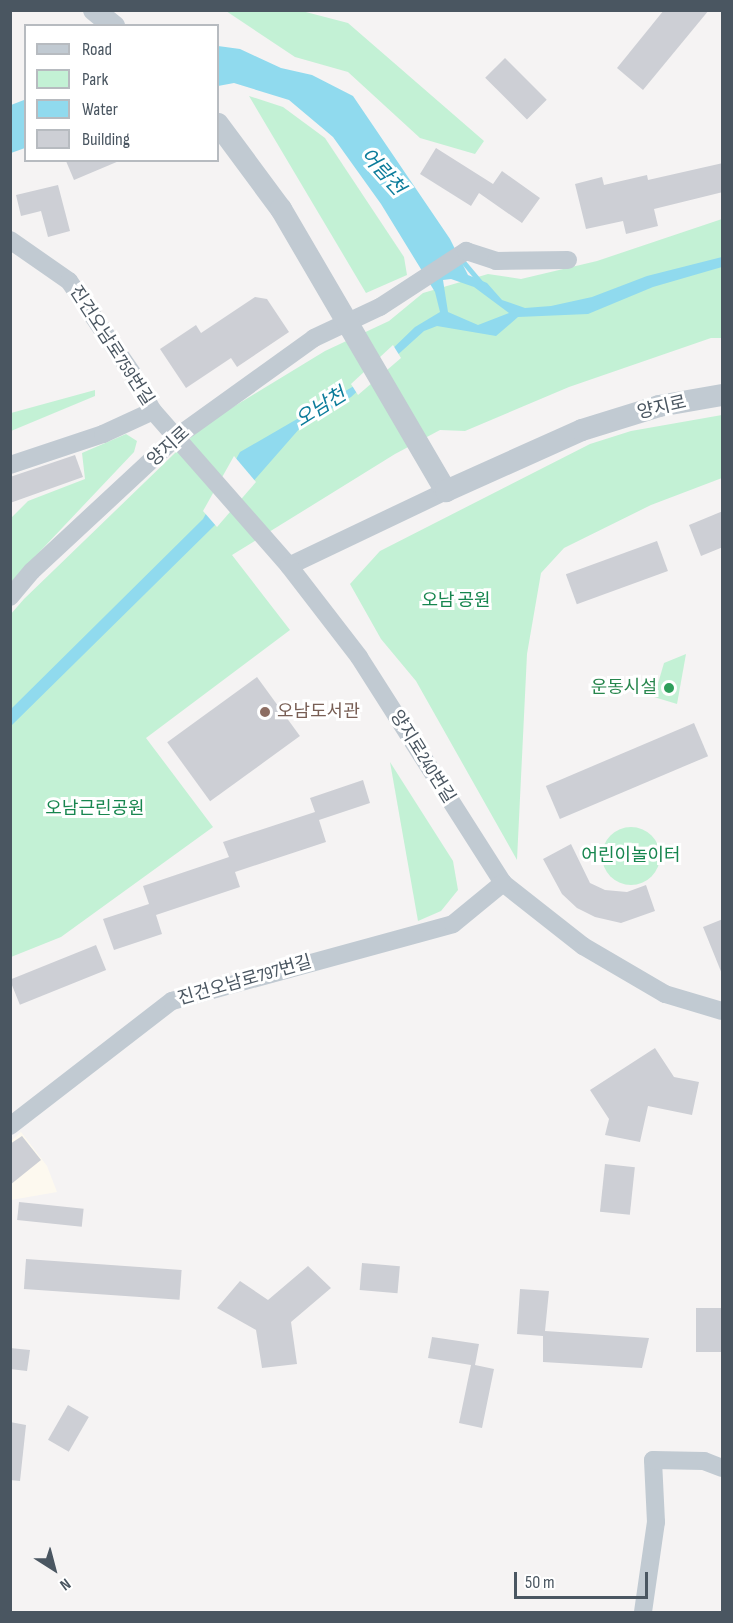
<!DOCTYPE html>
<html>
<head>
<meta charset="utf-8">
<style>
  body { margin:0 }
  #map { position:relative; width:733px; height:1623px; overflow:hidden; background:#f5f3f3; font-family:"Sofia Sans Condensed","Noto Sans KR",sans-serif }
  div>[style] { position:absolute }
  .commercial>* { inset:0; background:#fdf9ef }
  .green>* { inset:0; background:#c3f1d5 }
  .round { border-radius:50% }
  .water>* { inset:0; background:#90daee }
  .pier>* { inset:0; background:#f5f3f3 }
  .stream>* { height:5px; margin:-2.5px; padding:0 2.5px; transform-origin:2.5px; border-radius:2.5px; background:#90daee }
  .building>* { inset:0; background:#cdcfd5; transform-origin:0 0 }
  .minor>* { height:18px; margin:-9px; padding:0 9px; transform-origin:9px; border-radius:9px; background:#c1cad2 }
  .tertiary>* { height:22px; margin:-11px; padding:0 11px; transform-origin:11px; border-radius:11px; background:#c1cad2 }
  .dots>* { width:16px; height:16px; translate:-50% -50%; box-sizing:border-box; border:3px solid #fff; border-radius:50% }
  span { translate:-50% -50%; white-space:nowrap; text-align:center; line-height:1.15; -webkit-text-stroke:6px #fff; paint-order:stroke }
  .street-label { font-size:18px; color:#4a5661 }
  .park-label { font-size:18px; color:#17864f }
  .leisure-label { font-size:18px; color:#27864d }
  .right { translate:-100% -50%; text-align:right }
  .education-label { font-size:18px; color:#785e54 }
  .left { translate:0 -50%; text-align:left }
  .water-label { font-size:20px; color:#0c7c9b; font-style:italic }
  .frame { position:absolute; inset:0; border:12px solid #4a5661; pointer-events:none }
  .legend { position:absolute; left:24px; top:24px; width:195px; height:138px; box-sizing:border-box; background:#fff; border:2px solid #b7bbc0; margin:0; padding:8px 10px; list-style:none; font-size:18px; color:#4a5661 }
  .legend li { display:flex; align-items:center; gap:12px; height:30px }
  .legend b { width:30px; border:2px solid #b7bbc0 }
  .north { position:absolute; left:24px; top:1539px; width:60px; height:60px; -webkit-text-stroke:4px #fff; paint-order:stroke; rotate:144deg; font-size:16px; font-weight:700; line-height:24px; text-align:center; color:#4a5661 }
  .north::after { content:''; display:block; margin:auto; width:21px; height:27px; background:#4a5661; clip-path:polygon(50% 0,100% 100%,50% 72%,0 100%) }
  .scale { position:absolute; left:514px; top:1572px; width:134px; height:27px; box-sizing:border-box; border:3px solid #4a5661; border-top:0; padding-left:8px; font-size:18px; line-height:21px; white-space:nowrap; color:#4a5661; -webkit-text-stroke:4px #fff; paint-order:stroke }
</style>
</head>
<body>
<div id="map">
  <div class="commercial">
    <div style="clip-path:polygon(21px 1132px,47px 1166px,57px 1192px,11px 1200px,11px 1141px)"></div>
  </div>
  <div class="green">
    <div style="clip-path:polygon(226px 11px,302px 11px,348px 23px,484px 141px,475px 154px,420px 138px,348px 72px,295px 57px)"></div>
    <div style="clip-path:polygon(249px 96px,283px 107px,325px 138px,404px 257px,407px 275px,366px 293px)"></div>
    <div style="clip-path:polygon(722px 219px,722px 338px,711px 338px,569px 387px,465px 431px,440px 430px,395px 454px,232px 555px,290px 630px,146px 738px,213px 827px,61px 937px,11px 957px,10px 615px,24px 599px,205px 424px,325px 351px,389px 321px,423px 293px,488px 274px,521px 279px,597px 261px)"></div>
    <div style="clip-path:polygon(95px 390px,95px 396px,11px 431px,11px 413px)"></div>
    <div style="clip-path:polygon(722px 415px,722px 478px,651px 505px,564px 548px,541px 573px,527px 654px,517px 860px,416px 681px,381px 639px,350px 584px,380px 551px,590px 444px,631px 431px)"></div>
    <div style="clip-path:polygon(126px 434px,137px 441px,134px 452px,11px 582px,11px 518px,28px 501px,85px 479px,82px 453px)"></div>
    <div style="clip-path:polygon(686px 654px,677px 704px,654px 697px,664px 663px)"></div>
    <div style="clip-path:polygon(390px 762px,453px 861px,458px 890px,441px 911px,418px 921px)"></div>
    <div class="round" style="left:602px;top:827px;width:58px;height:58px"></div>
  </div>
  <div class="water">
    <div style="clip-path:polygon(evenodd,218px 46px,240px 49px,281px 68px,312px 75px,353px 96px,450px 239px,468px 275px,487px 283px,502px 300px,525px 308px,551px 306px,592px 297px,647px 276px,722px 257px,722px 267px,653px 287px,588px 314px,518px 317px,496px 336px,437px 326px,424px 331px,351px 397px,300px 428px,215px 525px,11px 726px,11px 709px,203px 519px,240px 452px,354px 386px,415px 327px,440px 312px,435px 292px,381px 204px,333px 137px,289px 100px,234px 83px,218px 86px,218px 46px,451px 279px,474px 287px,509px 313px,478px 325px,448px 312px,443px 280px,451px 279px)"></div>
    <div style="clip-path:polygon(24px 100px,25px 148px,11px 153px,11px 105px)"></div>
  </div>
  <div class="pier">
    <div style="clip-path:polygon(393px 345px,401px 358px,358px 395px,351px 384px)"></div>
    <div style="clip-path:polygon(234px 456px,256px 482px,217px 527px,203px 511px)"></div>
  </div>
  <div class="stream">
    <div style="left:460px;top:258px;width:35px;rotate:50deg"></div>
  </div>
  <div class="building">
    <div style="clip-path:polygon(664px 10px,709px 10px,643px 90px,617px 68px)"></div>
    <div style="left:505px;top:58px;width:59px;height:28px;rotate:45deg"></div>
    <div style="clip-path:polygon(436px 148px,493px 184px,502px 171px,540px 198px,522px 223px,479px 193px,471px 206px,420px 174px)"></div>
    <div style="clip-path:polygon(66px 161px,119px 161px,74px 180px)"></div>
    <div style="clip-path:polygon(723px 163px,723px 192px,654px 209px,658px 226px,626px 234px,623px 221px,586px 229px,575px 184px,602px 177px,604px 185px,647px 175px,648px 180px)"></div>
    <div style="clip-path:polygon(58px 185px,70px 231px,48px 237px,41px 211px,21px 216px,16px 195px)"></div>
    <div style="clip-path:polygon(255px 297px,267px 299px,289px 332px,237px 367px,231px 358px,186px 388px,160px 349px,196px 325px,201px 333px)"></div>
    <div style="clip-path:polygon(75px 455px,83px 477px,10px 503px,10px 477px)"></div>
    <div style="clip-path:polygon(723px 511px,723px 547px,701px 556px,689px 525px)"></div>
    <div style="left:657px;top:541px;width:32px;height:97px;rotate:70deg"></div>
    <div style="left:257px;top:677px;width:73px;height:111px;rotate:54deg"></div>
    <div style="left:694px;top:723px;width:36px;height:161px;rotate:67deg"></div>
    <div style="clip-path:polygon(363px 780px,370px 803px,319px 820px,326px 842px,235px 872px,240px 887px,156px 915px,162px 934px,114px 950px,103px 919px,149px 904px,143px 886px,229px 857px,223px 842px,315px 812px,310px 798px)"></div>
    <div style="clip-path:polygon(571px 844px,590px 883px,605px 890px,627px 892px,646px 885px,655px 911px,621px 923px,595px 917px,577px 908px,562px 894px,543px 859px)"></div>
    <div style="clip-path:polygon(723px 919px,723px 973px,722px 974px,703px 927px)"></div>
    <div style="left:96px;top:945px;width:27px;height:93px;rotate:68deg"></div>
    <div style="clip-path:polygon(655px 1048px,674px 1077px,699px 1082px,692px 1115px,648px 1106px,640px 1142px,605px 1135px,609px 1119px,590px 1090px)"></div>
    <div style="clip-path:polygon(22px 1136px,41px 1160px,10px 1185px,10px 1144px)"></div>
    <div style="left:605px;top:1164px;width:30px;height:48px;rotate:6deg"></div>
    <div style="left:19px;top:1202px;width:65px;height:18px;rotate:6deg"></div>
    <div style="left:26px;top:1259px;width:156px;height:30px;rotate:4deg"></div>
    <div style="left:362px;top:1263px;width:38px;height:27px;rotate:5deg"></div>
    <div style="clip-path:polygon(308px 1266px,331px 1288px,291px 1322px,297px 1364px,262px 1368px,256px 1330px,217px 1308px,240px 1281px,268px 1300px)"></div>
    <div style="clip-path:polygon(520px 1289px,549px 1291px,545px 1331px,649px 1338px,642px 1368px,543px 1362px,543px 1336px,517px 1334px)"></div>
    <div style="left:696px;top:1308px;width:27px;height:44px"></div>
    <div style="clip-path:polygon(432px 1337px,479px 1344px,475px 1365px,494px 1369px,482px 1428px,459px 1423px,471px 1365px,428px 1358px)"></div>
    <div style="clip-path:polygon(10px 1348px,30px 1350px,27px 1371px,10px 1369px)"></div>
    <div style="left:68px;top:1405px;width:24px;height:40px;rotate:30deg"></div>
    <div style="clip-path:polygon(10px 1422px,26px 1425px,20px 1481px,10px 1480px)"></div>
  </div>
  <div class="minor">
    <div style="left:10px;top:240px;width:72px;rotate:34.8deg"></div>
    <div style="left:69px;top:281px;width:115px;rotate:55.6deg"></div>
    <div style="left:134px;top:376px;width:40px;rotate:62deg"></div>
    <div style="left:153px;top:411px;width:206px;rotate:48.7deg"></div>
    <div style="left:10px;top:465px;width:98px;rotate:-18.4deg"></div>
    <div style="left:103px;top:434px;width:55px;rotate:-24.7deg"></div>
    <div style="left:446px;top:491px;width:174px;rotate:154.5deg"></div>
    <div style="left:289px;top:566px;width:115px;rotate:52.4deg"></div>
    <div style="left:359px;top:657px;width:268px;rotate:57.5deg"></div>
    <div style="left:503px;top:883px;width:102px;rotate:38.2deg"></div>
    <div style="left:583px;top:946px;width:95px;rotate:30.3deg"></div>
    <div style="left:665px;top:994px;width:59px;rotate:16.6deg"></div>
    <div style="left:10px;top:597px;width:34px;rotate:-50deg"></div>
    <div style="left:32px;top:571px;width:195px;rotate:-42.9deg"></div>
    <div style="left:175px;top:438px;width:171px;rotate:-35.7deg"></div>
    <div style="left:314px;top:338px;width:73px;rotate:-25.2deg"></div>
    <div style="left:380px;top:307px;width:103px;rotate:-33.1deg"></div>
    <div style="left:466px;top:251px;width:32px;rotate:18deg"></div>
    <div style="left:496px;top:261px;width:72px;rotate:-0.8deg"></div>
    <div style="left:10px;top:1126px;width:205px;rotate:-37.7deg"></div>
    <div style="left:172px;top:1001px;width:291px;rotate:-15.3deg"></div>
    <div style="left:453px;top:924px;width:65px;rotate:-39.4deg"></div>
    <div style="left:643px;top:1612px;width:91px;rotate:-81.8deg"></div>
    <div style="left:656px;top:1522px;width:62px;rotate:-92.8deg"></div>
    <div style="left:653px;top:1460px;width:51px;rotate:1.1deg"></div>
    <div style="left:704px;top:1461px;width:19px;rotate:21deg"></div>
  </div>
  <div class="tertiary">
    <div style="left:94px;top:10px;width:26px;rotate:39deg"></div>
    <div style="left:218px;top:124px;width:106px;rotate:53.5deg"></div>
    <div style="left:281px;top:209px;width:327px;rotate:59.7deg"></div>
    <div style="left:446px;top:491px;width:149px;rotate:-24.2deg"></div>
    <div style="left:582px;top:430px;width:81px;rotate:-17.3deg"></div>
    <div style="left:659px;top:406px;width:64px;rotate:-9.9deg"></div>
  </div>
  <div class="dots">
    <div style="left:669px;top:688px;background:#2e9e5b"></div>
    <div style="left:265px;top:712px;background:#8d6e63"></div>
  </div>
  <div class="street-label">
    <span style="left:111px;top:346px;rotate:57deg">진건오남로759번길</span>
    <span style="left:662px;top:408px;rotate:-13deg">양지로</span>
    <span style="left:169px;top:447px;rotate:-42deg">양지로</span>
    <span style="left:422px;top:757px;rotate:58deg">양지로240번길</span>
    <span style="left:245px;top:981px;rotate:-16deg">진건오남로797번길</span>
  </div>
  <div class="park-label">
    <span style="left:456px;top:601px">오남 공원</span>
    <span style="left:95px;top:809px">오남근린공원</span>
    <span style="left:631px;top:856px">어린이놀이터</span>
  </div>
  <div class="leisure-label">
    <span class="right" style="left:657px;top:688px">운동시설</span>
  </div>
  <div class="education-label">
    <span class="left" style="left:277px;top:712px">오남도서관</span>
  </div>
  <div class="water-label">
    <span style="left:382px;top:172px;rotate:48deg">어람천</span>
    <span style="left:321px;top:408px;rotate:-32deg">오남천</span>
  </div>
  <div class="frame"></div>
  <ul class="legend">
  <li><b style="height:8px;background:#c1cad2"></b>Road</li>
  <li><b style="height:16px;background:#c3f1d5"></b>Park</li>
  <li><b style="height:16px;background:#90daee"></b>Water</li>
  <li><b style="height:16px;background:#cdcfd5"></b>Building</li>
  </ul>
  <div class="north">N</div>
  <div class="scale">50 m</div>
</div>
</body>
</html>
